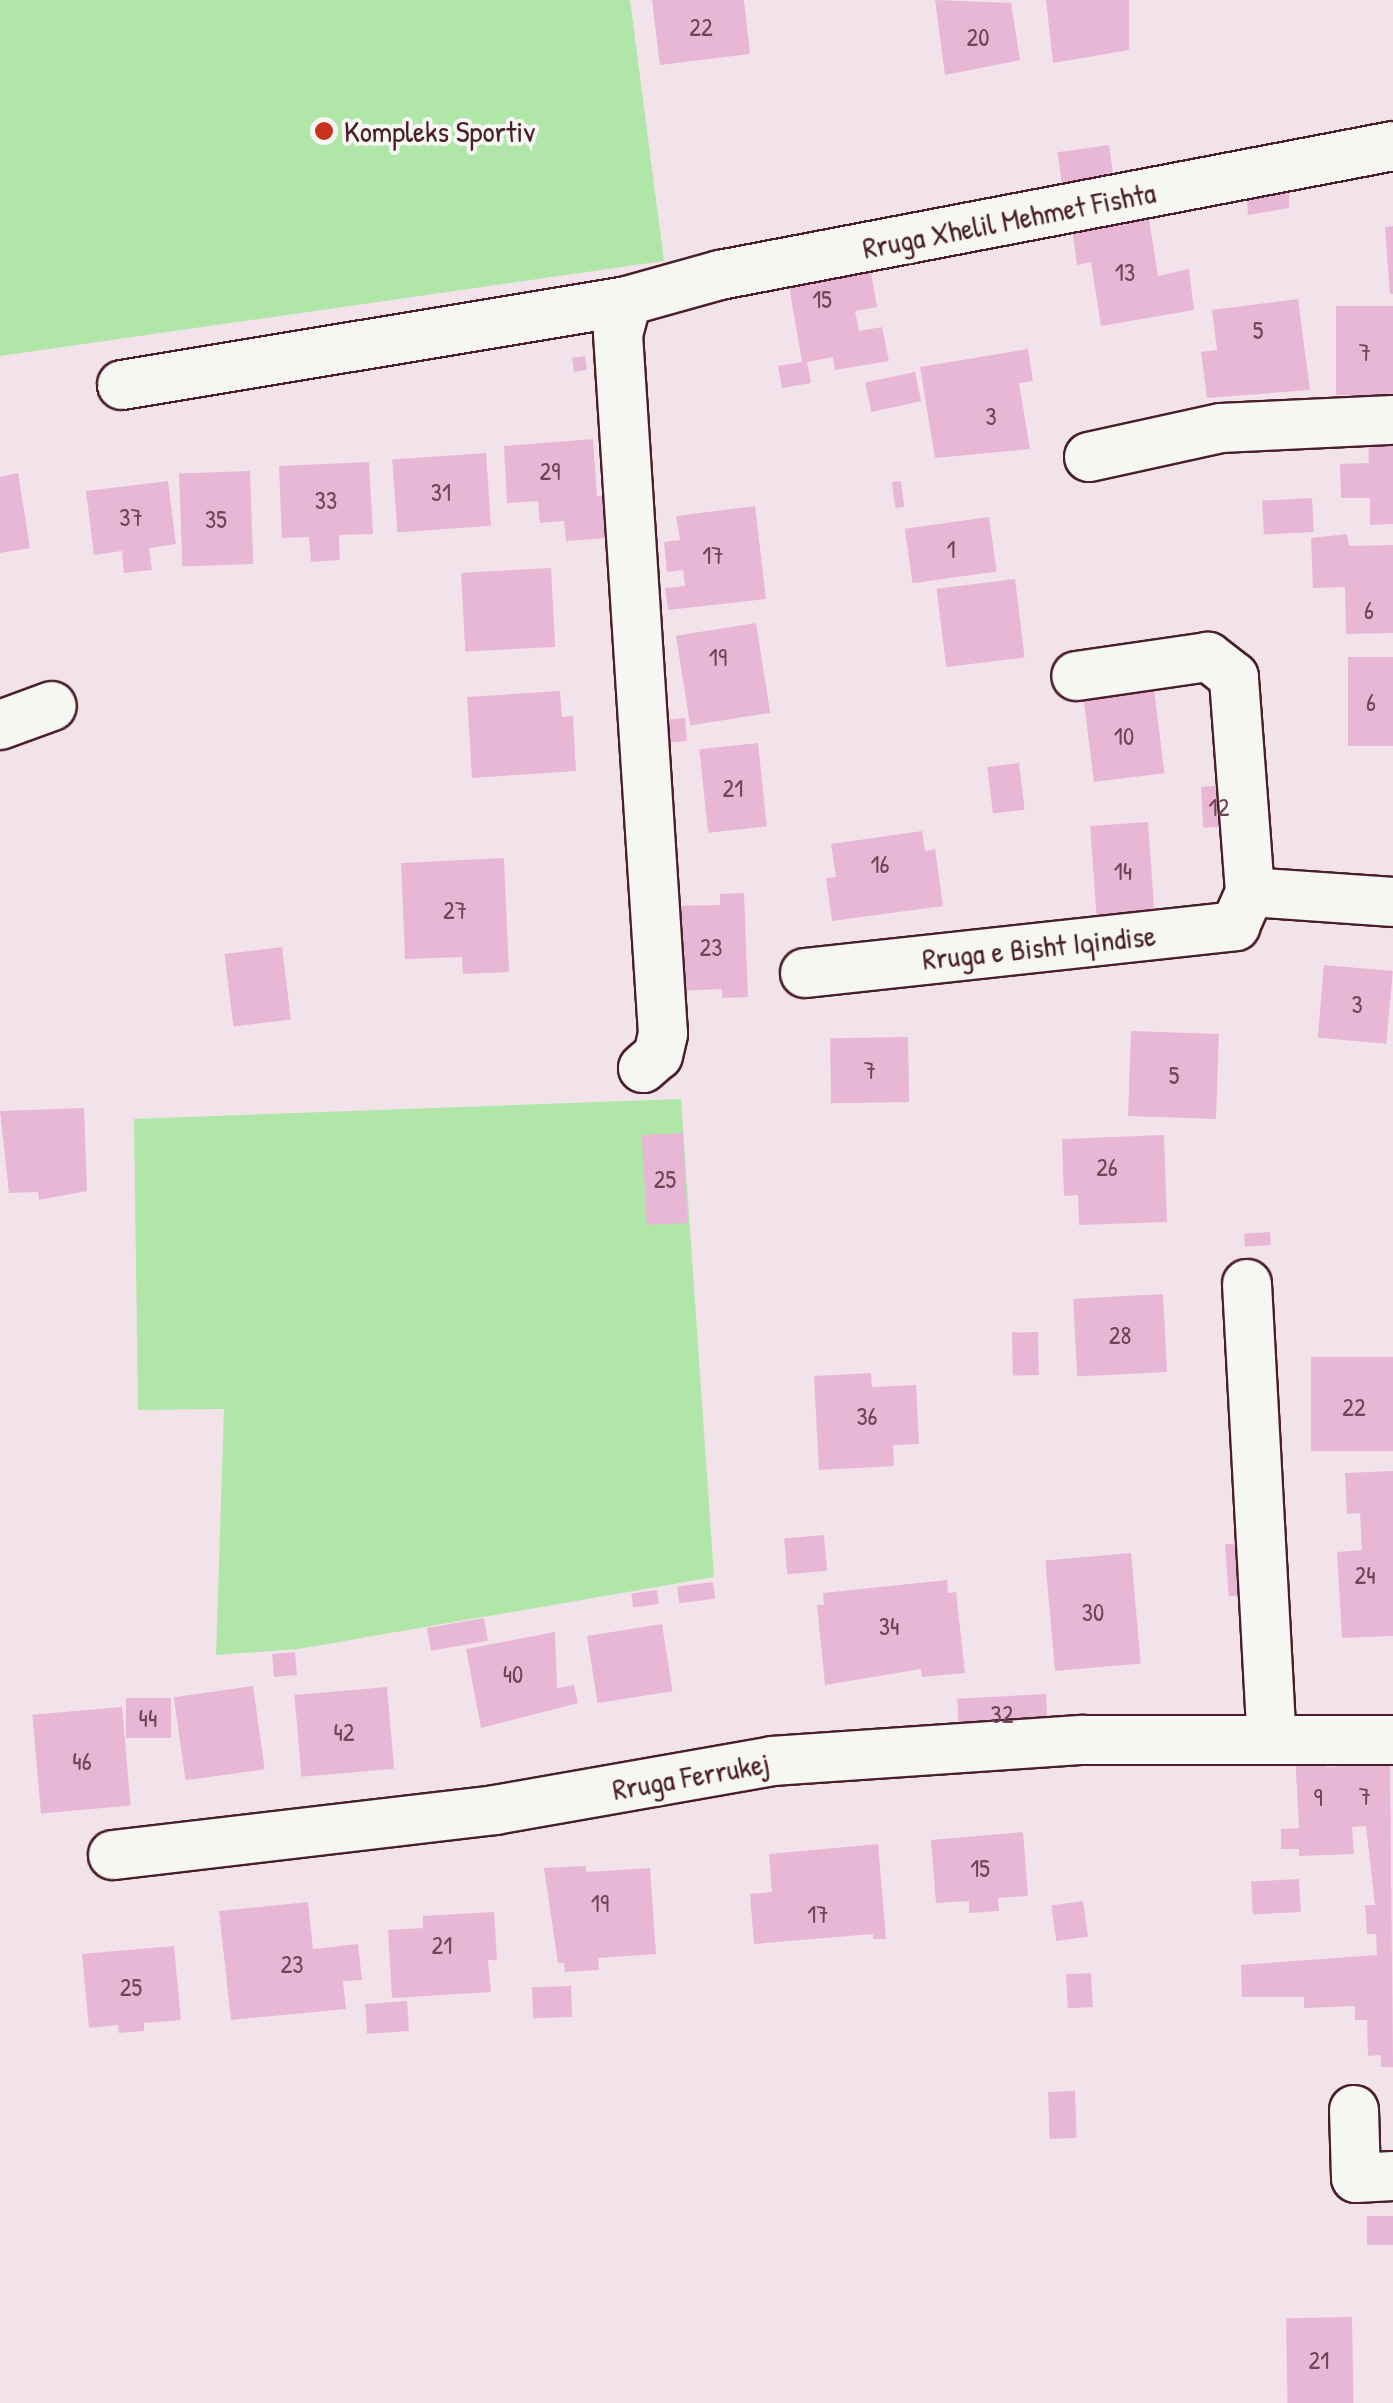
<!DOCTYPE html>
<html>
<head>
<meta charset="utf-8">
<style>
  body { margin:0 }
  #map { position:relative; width:1393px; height:2403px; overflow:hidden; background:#f2e3ea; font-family:"Patrick Hand",sans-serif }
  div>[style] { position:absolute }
  .green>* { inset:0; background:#b1e6a9 }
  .building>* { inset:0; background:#e9b7d6; transform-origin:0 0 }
  .roads { filter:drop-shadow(2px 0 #4a1f2b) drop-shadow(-2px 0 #4a1f2b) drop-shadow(0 2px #4a1f2b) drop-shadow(0 -2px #4a1f2b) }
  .street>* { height:48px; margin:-24px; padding:0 24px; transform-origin:24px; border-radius:24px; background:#f6f6f2 }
  .dots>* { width:28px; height:28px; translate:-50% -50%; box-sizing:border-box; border:5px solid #f6f6f2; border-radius:50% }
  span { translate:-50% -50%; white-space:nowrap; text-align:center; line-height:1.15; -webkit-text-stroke:8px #f6f6f2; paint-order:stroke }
  .number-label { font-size:25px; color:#724556 }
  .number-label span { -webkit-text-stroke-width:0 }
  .poi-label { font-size:30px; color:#4a1f2b }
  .left { translate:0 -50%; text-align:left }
  .street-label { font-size:30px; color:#4a1f2b }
</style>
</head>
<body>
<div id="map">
  <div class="green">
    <div style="clip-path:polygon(0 0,630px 0,664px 261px,0 356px)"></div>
    <div style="clip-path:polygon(681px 1099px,714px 1577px,298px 1649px,216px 1655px,224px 1409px,138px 1410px,134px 1119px)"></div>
  </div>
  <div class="building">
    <div style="clip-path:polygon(652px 0,744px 0,750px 54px,660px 65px)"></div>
    <div style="clip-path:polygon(935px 0,1011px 3px,1020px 60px,945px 75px)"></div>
    <div style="clip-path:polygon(1046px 0,1129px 0,1129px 50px,1053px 63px)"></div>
    <div style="left:1109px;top:145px;width:37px;height:52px;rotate:82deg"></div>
    <div style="clip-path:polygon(1289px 177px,1289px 208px,1248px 215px,1247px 198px)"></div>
    <div style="clip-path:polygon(1148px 213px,1158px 276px,1189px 269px,1194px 310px,1101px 326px,1091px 262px,1077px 265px,1072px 227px)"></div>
    <div style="clip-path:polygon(1393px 226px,1393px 294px,1390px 294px,1385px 227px)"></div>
    <div style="clip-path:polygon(871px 272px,877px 307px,855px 311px,859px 331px,882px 327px,889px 361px,835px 370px,833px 357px,807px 362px,811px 383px,782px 388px,778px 366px,802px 362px,789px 286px)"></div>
    <div style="clip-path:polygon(1298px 299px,1310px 390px,1207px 398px,1201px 352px,1217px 350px,1212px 310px)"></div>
    <div style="left:1393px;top:306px;width:89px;height:57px;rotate:90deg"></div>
    <div style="clip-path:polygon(1028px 349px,1033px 381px,1019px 383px,1030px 449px,935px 458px,920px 367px)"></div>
    <div style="left:585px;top:356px;width:14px;height:13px;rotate:82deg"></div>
    <div style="left:915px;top:372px;width:30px;height:51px;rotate:78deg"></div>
    <div style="clip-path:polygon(1368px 437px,1393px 437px,1393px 524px,1370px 525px,1370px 498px,1341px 498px,1340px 464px,1369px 463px)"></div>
    <div style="clip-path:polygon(593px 439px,597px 496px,619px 495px,621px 537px,566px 541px,564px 521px,540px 523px,538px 501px,507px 503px,504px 446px)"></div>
    <div style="left:486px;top:453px;width:73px;height:94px;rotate:86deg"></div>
    <div style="clip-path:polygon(369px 462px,373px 534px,339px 535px,340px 560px,311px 562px,309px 537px,282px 538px,279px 466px)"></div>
    <div style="left:250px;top:471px;width:93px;height:71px;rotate:88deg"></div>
    <div style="clip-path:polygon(18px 473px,30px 548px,0 553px,0 477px)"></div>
    <div style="clip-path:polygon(168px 481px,176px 544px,149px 548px,152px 570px,124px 573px,122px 551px,94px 555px,86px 491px)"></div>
    <div style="left:901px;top:481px;width:26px;height:9px;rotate:83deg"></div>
    <div style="left:1312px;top:498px;width:34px;height:50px;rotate:87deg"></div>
    <div style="clip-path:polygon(755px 506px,766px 599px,668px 610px,665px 588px,685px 586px,683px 570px,667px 572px,664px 542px,680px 540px,676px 516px)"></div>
    <div style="left:989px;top:517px;width:55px;height:85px;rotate:82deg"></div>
    <div style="clip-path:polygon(1347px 534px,1349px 546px,1393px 545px,1393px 633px,1346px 634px,1345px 587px,1313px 588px,1311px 538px)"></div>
    <div style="left:551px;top:568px;width:79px;height:90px;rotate:87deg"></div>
    <div style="left:1015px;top:579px;width:79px;height:79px;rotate:83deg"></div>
    <div style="left:756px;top:623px;width:91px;height:81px;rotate:81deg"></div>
    <div style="left:1393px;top:657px;width:89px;height:45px;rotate:90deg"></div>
    <div style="left:1154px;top:689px;width:85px;height:71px;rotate:83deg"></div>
    <div style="clip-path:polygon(560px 691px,562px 717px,573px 716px,576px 771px,472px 778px,467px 697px)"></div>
    <div style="left:685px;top:718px;width:23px;height:20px;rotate:85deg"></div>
    <div style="left:758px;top:743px;width:84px;height:59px;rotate:84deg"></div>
    <div style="left:1019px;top:763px;width:47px;height:32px;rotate:83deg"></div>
    <div style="left:1236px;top:785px;width:41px;height:35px;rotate:87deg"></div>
    <div style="left:1148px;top:822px;width:93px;height:58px;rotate:86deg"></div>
    <div style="clip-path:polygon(922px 831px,925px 851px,935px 849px,943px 906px,832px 921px,826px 878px,836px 877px,831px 844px)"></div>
    <div style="clip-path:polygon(504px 858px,509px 972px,463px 974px,462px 957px,405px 959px,401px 863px)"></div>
    <div style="clip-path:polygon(744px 893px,748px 997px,722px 998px,722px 989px,677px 991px,674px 906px,720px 905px,720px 894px)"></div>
    <div style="left:282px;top:947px;width:73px;height:58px;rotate:83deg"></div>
    <div style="left:1324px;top:965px;width:69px;height:73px;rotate:5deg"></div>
    <div style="left:1131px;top:1031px;width:88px;height:85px;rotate:2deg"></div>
    <div style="left:908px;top:1037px;width:65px;height:78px;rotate:89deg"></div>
    <div style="clip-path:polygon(84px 1108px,87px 1191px,39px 1200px,38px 1192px,9px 1193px,0 1111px)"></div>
    <div style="left:683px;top:1133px;width:90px;height:41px;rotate:87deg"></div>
    <div style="clip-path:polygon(1164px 1135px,1167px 1222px,1079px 1225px,1078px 1195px,1064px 1196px,1062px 1139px)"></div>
    <div style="left:1270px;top:1232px;width:13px;height:26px;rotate:86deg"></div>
    <div style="left:1163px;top:1294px;width:78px;height:90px;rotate:87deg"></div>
    <div style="left:1038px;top:1332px;width:43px;height:26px;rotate:89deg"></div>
    <div style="left:1393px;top:1357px;width:94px;height:82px;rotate:90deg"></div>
    <div style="clip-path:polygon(871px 1373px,872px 1387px,916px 1385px,919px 1444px,893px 1445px,894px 1466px,819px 1470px,814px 1376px)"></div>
    <div style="clip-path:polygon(1393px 1471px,1393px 1636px,1342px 1638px,1337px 1552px,1362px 1550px,1360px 1513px,1347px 1514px,1345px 1473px)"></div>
    <div style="left:824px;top:1535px;width:36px;height:40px;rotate:85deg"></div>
    <div style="left:1258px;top:1542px;width:52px;height:33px;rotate:86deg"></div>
    <div style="left:1131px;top:1553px;width:111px;height:86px;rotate:85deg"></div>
    <div style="clip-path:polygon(947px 1580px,948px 1593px,956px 1592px,965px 1673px,922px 1677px,921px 1669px,825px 1685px,817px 1605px,824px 1605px,823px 1593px)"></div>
    <div style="left:713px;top:1582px;width:17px;height:36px;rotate:83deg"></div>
    <div style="left:657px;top:1590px;width:14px;height:26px;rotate:82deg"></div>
    <div style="left:484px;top:1618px;width:23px;height:58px;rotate:80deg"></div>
    <div style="left:662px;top:1624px;width:68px;height:76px;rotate:81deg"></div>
    <div style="clip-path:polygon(555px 1632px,557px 1688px,574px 1685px,578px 1703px,481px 1728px,466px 1649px)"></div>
    <div style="left:295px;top:1652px;width:23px;height:23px;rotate:85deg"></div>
    <div style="left:253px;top:1686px;width:84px;height:80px;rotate:82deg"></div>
    <div style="left:387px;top:1687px;width:82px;height:93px;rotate:85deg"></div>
    <div style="left:1046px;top:1694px;width:36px;height:89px;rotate:87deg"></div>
    <div style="left:126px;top:1698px;width:45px;height:40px"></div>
    <div style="left:122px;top:1707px;width:99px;height:90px;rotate:85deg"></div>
    <div style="clip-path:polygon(1325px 1751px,1326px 1767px,1390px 1764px,1393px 2067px,1381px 2067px,1381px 2055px,1368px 2056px,1367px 2020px,1355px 2020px,1355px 2006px,1304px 2008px,1304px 1997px,1242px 1997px,1241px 1965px,1377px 1955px,1376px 1934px,1367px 1934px,1365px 1905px,1375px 1905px,1366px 1826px,1352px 1827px,1354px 1854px,1299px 1856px,1299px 1849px,1281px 1849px,1281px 1829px,1299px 1828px,1295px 1752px)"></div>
    <div style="clip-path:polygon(1023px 1832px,1028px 1896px,998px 1898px,999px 1911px,969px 1913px,969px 1901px,936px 1903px,931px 1840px)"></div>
    <div style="clip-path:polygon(878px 1844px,886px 1939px,873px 1939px,873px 1934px,754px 1944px,750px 1894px,772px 1892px,769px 1854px)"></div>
    <div style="clip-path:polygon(586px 1866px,586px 1872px,650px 1868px,656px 1954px,598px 1958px,599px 1970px,565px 1972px,564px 1963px,558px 1963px,544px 1868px)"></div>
    <div style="left:1299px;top:1879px;width:33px;height:48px;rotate:87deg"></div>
    <div style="left:1083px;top:1901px;width:36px;height:32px;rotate:82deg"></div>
    <div style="clip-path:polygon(308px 1902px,313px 1949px,358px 1944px,362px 1980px,343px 1981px,346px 2009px,231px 2020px,219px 1911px)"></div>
    <div style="clip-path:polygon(494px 1912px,497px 1960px,488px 1960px,491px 1992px,392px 1998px,388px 1930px,423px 1928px,423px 1916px)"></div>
    <div style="clip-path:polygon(174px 1946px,181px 2020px,144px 2023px,144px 2031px,119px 2033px,118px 2025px,89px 2028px,82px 1954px)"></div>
    <div style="left:1091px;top:1973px;width:34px;height:25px;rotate:87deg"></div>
    <div style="left:571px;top:1986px;width:31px;height:39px;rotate:88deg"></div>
    <div style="left:407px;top:2001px;width:30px;height:42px;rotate:86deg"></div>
    <div style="left:1075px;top:2091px;width:47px;height:27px;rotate:88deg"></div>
    <div style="left:1367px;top:2216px;width:26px;height:29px"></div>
    <div style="left:1352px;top:2317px;width:86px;height:66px;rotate:89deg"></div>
  </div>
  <div class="roads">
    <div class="street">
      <div style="left:627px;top:301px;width:34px;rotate:105deg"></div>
      <div style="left:618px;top:334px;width:701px;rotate:86.32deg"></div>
      <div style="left:663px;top:1034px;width:22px;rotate:103deg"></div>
      <div style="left:658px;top:1055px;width:20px;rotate:139deg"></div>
      <div style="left:122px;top:385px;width:512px;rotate:-9.44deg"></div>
      <div style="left:627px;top:301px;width:97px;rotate:-15.6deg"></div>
      <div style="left:720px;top:275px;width:685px;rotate:-10.85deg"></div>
      <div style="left:1089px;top:457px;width:135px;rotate:-12.4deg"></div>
      <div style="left:1221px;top:428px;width:172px;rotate:-2.7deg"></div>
      <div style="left:0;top:725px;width:55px;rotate:-20.1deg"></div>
      <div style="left:1250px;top:892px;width:143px;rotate:4deg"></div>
      <div style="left:805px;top:973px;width:433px;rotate:-6.2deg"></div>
      <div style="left:1235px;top:926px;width:37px;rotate:-66deg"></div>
      <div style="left:1250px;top:892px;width:216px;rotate:-94.3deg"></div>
      <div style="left:1234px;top:677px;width:33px;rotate:-142deg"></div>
      <div style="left:1208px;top:657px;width:133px;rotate:171.8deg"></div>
      <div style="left:1247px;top:1284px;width:456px;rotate:86.9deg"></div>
      <div style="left:113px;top:1855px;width:385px;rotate:-6.7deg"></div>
      <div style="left:495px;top:1810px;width:281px;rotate:-10deg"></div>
      <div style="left:772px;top:1761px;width:312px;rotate:-3.9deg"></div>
      <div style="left:1083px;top:1740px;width:310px"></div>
      <div style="left:1354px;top:2110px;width:68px;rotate:88.3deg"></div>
      <div style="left:1356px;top:2178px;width:37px;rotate:-3deg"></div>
    </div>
  </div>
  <div class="dots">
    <div style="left:324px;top:131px;background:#c8321e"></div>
  </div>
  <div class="number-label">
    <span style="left:701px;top:27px">22</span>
    <span style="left:978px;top:37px">20</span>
    <span style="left:1125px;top:272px">13</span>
    <span style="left:822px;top:299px">15</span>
    <span style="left:1258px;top:330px">5</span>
    <span style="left:1365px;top:352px">7</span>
    <span style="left:991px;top:416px">3</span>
    <span style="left:550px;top:471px">29</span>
    <span style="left:441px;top:492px">31</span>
    <span style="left:326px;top:500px">33</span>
    <span style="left:131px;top:517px">37</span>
    <span style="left:216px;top:519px">35</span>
    <span style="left:951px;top:549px">1</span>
    <span style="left:713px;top:555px">17</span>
    <span style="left:1369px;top:610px">6</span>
    <span style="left:718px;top:657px">19</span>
    <span style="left:1371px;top:702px">6</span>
    <span style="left:1124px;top:736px">10</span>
    <span style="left:733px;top:788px">21</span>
    <span style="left:1219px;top:807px">12</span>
    <span style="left:880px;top:864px">16</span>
    <span style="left:1123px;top:871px">14</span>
    <span style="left:455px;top:910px">27</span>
    <span style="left:711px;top:947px">23</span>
    <span style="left:1357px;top:1004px">3</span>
    <span style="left:870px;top:1070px">7</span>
    <span style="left:1174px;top:1075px">5</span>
    <span style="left:1107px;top:1167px">26</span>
    <span style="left:665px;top:1179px">25</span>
    <span style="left:1120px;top:1335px">28</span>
    <span style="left:1354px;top:1407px">22</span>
    <span style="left:867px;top:1416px">36</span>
    <span style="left:1365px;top:1575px">24</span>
    <span style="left:1093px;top:1612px">30</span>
    <span style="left:889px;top:1626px">34</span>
    <span style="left:513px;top:1674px">40</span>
    <span style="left:1002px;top:1714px">32</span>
    <span style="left:148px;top:1718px">44</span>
    <span style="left:344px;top:1732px">42</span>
    <span style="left:82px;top:1761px">46</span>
    <span style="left:1365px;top:1796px">7</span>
    <span style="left:1318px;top:1797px">9</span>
    <span style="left:980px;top:1868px">15</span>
    <span style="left:600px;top:1903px">19</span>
    <span style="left:818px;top:1914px">17</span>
    <span style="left:442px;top:1945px">21</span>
    <span style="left:292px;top:1964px">23</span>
    <span style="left:131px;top:1987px">25</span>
    <span style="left:1319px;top:2360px">21</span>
  </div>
  <div class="poi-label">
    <span class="left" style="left:344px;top:131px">Kompleks Sportiv</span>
  </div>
  <div class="street-label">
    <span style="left:1009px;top:220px;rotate:-11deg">Rruga Xhelil Mehmet Fishta</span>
    <span style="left:1039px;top:947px;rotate:-6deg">Rruga e Bisht Iqindise</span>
    <span style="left:691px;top:1776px;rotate:-10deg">Rruga Ferrukej</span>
  </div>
</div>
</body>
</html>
